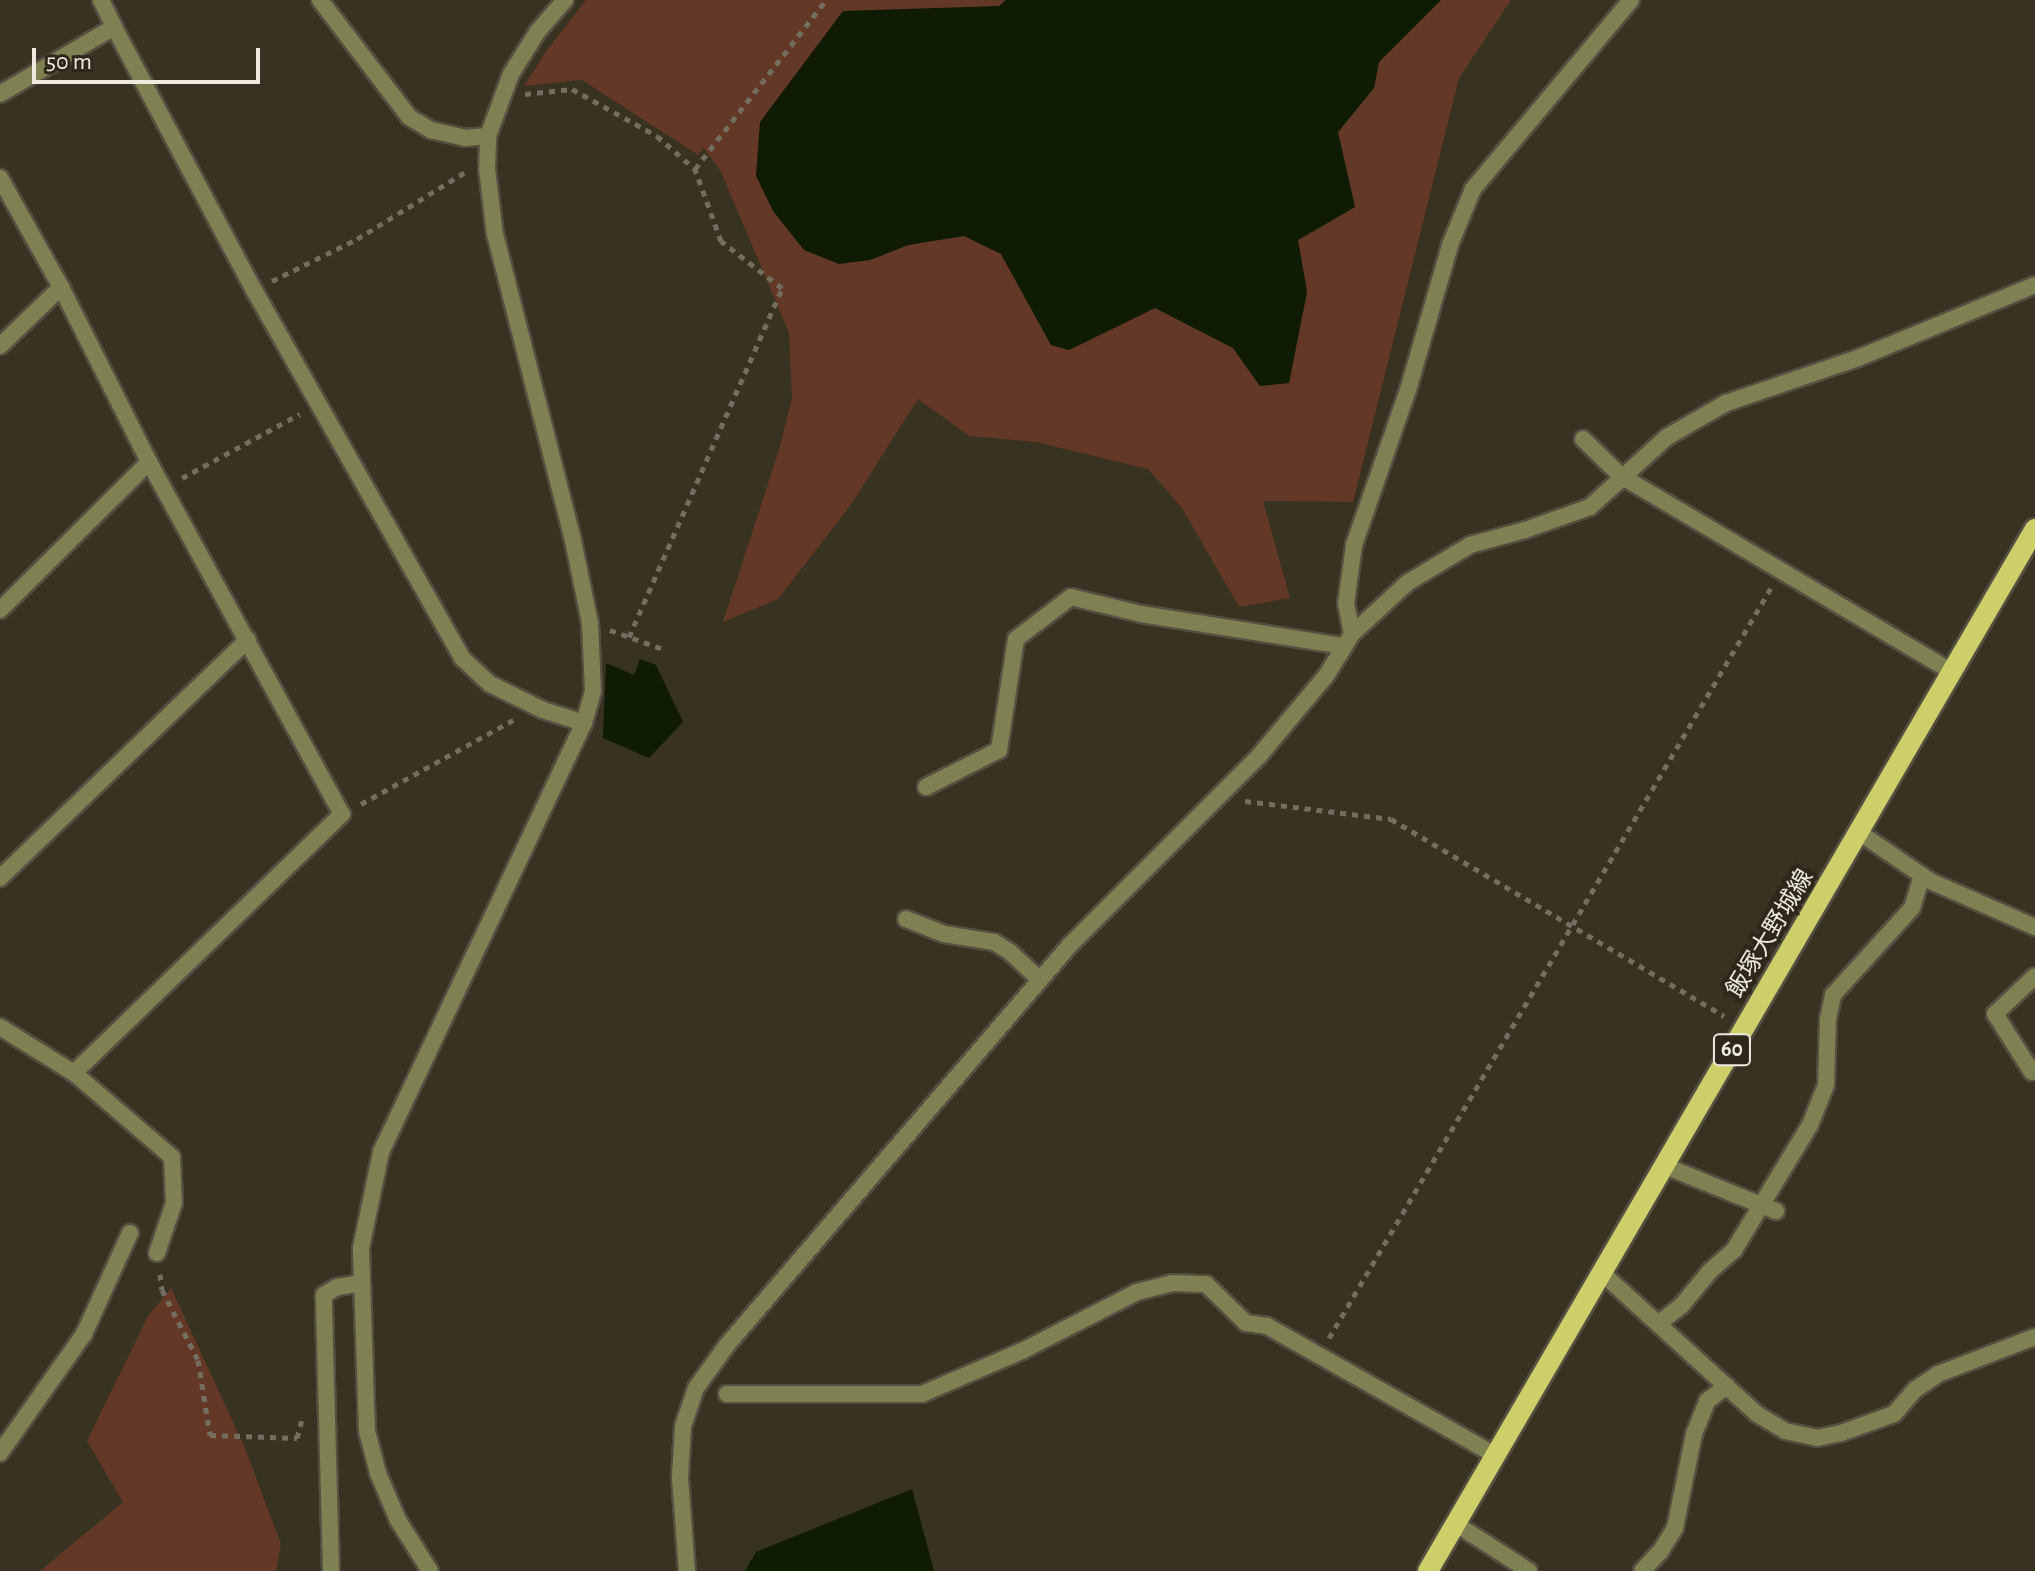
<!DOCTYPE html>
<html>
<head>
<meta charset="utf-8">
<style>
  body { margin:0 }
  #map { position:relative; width:2035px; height:1571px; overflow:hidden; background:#383223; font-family:"Alegreya Sans","Noto Sans JP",sans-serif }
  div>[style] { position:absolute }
  .green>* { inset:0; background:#633826 }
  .water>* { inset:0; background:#0f1b02 }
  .path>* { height:5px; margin-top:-2.5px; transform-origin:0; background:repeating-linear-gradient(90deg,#736e60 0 6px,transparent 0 12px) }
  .roads { filter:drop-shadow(2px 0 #554f41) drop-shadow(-2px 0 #554f41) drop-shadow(0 2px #554f41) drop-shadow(0 -2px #554f41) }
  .service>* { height:16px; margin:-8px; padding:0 8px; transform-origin:8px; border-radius:8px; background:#808153 }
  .minor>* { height:16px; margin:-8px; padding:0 8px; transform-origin:8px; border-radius:8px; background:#808153 }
  .tertiary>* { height:16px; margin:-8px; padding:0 8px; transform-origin:8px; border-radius:8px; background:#808153 }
  .primary>* { height:20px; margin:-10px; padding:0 10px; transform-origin:10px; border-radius:10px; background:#cece6b }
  span { translate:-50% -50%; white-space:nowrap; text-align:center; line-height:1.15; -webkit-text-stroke:8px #2e281a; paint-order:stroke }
  .shield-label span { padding:2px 6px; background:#2e281a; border:2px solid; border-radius:6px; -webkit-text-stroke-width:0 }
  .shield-label { font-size:22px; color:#eeeae0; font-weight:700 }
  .street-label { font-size:24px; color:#eeeae0 }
  .scale { position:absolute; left:32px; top:48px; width:228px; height:36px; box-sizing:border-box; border:4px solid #eeeae0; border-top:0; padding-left:10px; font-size:24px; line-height:28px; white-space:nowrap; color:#eeeae0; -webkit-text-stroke:6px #2e281a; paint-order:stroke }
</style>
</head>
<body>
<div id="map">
  <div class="green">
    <div style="clip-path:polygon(586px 0,1006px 0,1000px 6px,870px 260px,908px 245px,964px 235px,1001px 254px,1051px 345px,1069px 350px,1155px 308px,1233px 348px,1260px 386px,1289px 382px,1307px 292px,1298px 240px,1355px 207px,1338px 132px,1374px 88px,1379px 62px,1441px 0,1511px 0,1459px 78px,1353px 502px,1263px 501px,1290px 598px,1239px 607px,1182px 508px,1148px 469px,1036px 442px,969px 436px,918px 399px,850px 506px,778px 599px,723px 622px,779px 450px,792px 398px,789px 333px,721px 172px,704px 148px,698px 155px,582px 80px,524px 86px,547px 50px)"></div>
    <div style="clip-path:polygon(171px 1288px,245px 1448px,281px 1544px,276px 1571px,40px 1571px,123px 1502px,87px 1441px,148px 1316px)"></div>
  </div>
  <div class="water">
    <div style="clip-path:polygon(1006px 0,1441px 0,1379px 62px,1374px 88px,1338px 132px,1355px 207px,1298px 240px,1307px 292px,1289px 383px,1260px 386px,1233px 348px,1155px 308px,1069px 350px,1051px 345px,1001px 254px,964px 236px,908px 245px,870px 260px,839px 264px,804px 250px,773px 211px,756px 176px,760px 122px,843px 11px,999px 6px)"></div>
    <div style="clip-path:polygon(640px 659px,656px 665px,683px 722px,649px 758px,603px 738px,606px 663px,634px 675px)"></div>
    <div style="clip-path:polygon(912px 1489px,934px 1571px,745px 1571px,756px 1552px)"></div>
  </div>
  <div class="path">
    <div style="left:525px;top:94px;width:47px;rotate:-6.1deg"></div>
    <div style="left:572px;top:89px;width:97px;rotate:28.9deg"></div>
    <div style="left:657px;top:136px;width:50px;rotate:41deg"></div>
    <div style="left:272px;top:281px;width:95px;rotate:-26.3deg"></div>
    <div style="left:357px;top:239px;width:127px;rotate:-31.8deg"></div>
    <div style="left:182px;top:478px;width:134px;rotate:-28.5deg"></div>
    <div style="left:610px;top:630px;width:56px;rotate:19.7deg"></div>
    <div style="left:629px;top:637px;width:381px;rotate:-66.3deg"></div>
    <div style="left:782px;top:288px;width:77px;rotate:-142.4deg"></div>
    <div style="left:721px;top:241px;width:77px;rotate:-109.9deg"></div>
    <div style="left:695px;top:169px;width:214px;rotate:-52.2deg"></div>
    <div style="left:1245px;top:801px;width:147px;rotate:7deg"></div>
    <div style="left:1391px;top:819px;width:387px;rotate:30.6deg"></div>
    <div style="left:361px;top:804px;width:174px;rotate:-28.9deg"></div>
    <div style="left:160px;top:1274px;width:16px;rotate:83deg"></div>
    <div style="left:162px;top:1290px;width:79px;rotate:62.8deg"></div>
    <div style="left:198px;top:1360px;width:76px;rotate:80.9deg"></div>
    <div style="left:210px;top:1435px;width:87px;rotate:2deg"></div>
    <div style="left:297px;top:1438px;width:20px;rotate:-75deg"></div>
    <div style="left:1329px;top:1338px;width:871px;rotate:-59.49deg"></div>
  </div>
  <div class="roads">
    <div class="service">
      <div style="left:1352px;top:634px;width:31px;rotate:-101deg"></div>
      <div style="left:1346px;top:604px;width:60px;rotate:-82.3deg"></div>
      <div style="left:1354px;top:545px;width:164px;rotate:-70.8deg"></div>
      <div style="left:1408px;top:390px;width:151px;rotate:-73.8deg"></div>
      <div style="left:1450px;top:245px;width:61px;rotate:-67.7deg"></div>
      <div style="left:1473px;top:189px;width:246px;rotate:-50.1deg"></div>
      <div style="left:926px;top:787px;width:82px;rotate:-26.9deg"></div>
      <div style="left:999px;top:750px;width:112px;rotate:-81.3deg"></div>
      <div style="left:1016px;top:639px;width:69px;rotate:-37.4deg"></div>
    </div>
    <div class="minor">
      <div style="left:101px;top:0;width:30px;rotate:64deg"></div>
      <div style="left:320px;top:0;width:147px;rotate:52.7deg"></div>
      <div style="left:409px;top:117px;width:26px;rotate:31deg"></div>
      <div style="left:431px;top:130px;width:35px;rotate:13deg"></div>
      <div style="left:465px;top:138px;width:23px;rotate:-5deg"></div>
      <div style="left:0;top:94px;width:132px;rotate:-30.4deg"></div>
      <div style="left:114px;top:27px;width:298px;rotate:62deg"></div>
      <div style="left:254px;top:290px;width:423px;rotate:60.5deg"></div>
      <div style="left:462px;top:658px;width:38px;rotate:43deg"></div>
      <div style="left:490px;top:684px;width:59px;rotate:26.1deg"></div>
      <div style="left:543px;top:710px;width:43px;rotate:17.6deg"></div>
      <div style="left:0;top:178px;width:125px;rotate:60.8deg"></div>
      <div style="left:61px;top:287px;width:196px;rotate:63.3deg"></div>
      <div style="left:149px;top:462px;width:401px;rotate:61.3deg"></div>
      <div style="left:342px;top:814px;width:373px;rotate:136deg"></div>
      <div style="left:0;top:346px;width:85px;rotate:-44deg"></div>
      <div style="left:1583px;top:439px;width:53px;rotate:44.2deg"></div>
      <div style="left:1621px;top:476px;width:386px;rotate:30.6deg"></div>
      <div style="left:1071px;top:597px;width:72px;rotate:13.7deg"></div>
      <div style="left:1141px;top:614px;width:205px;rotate:9deg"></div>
      <div style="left:0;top:610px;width:210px;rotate:-44.8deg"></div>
      <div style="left:0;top:878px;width:344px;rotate:-43.9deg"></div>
      <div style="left:906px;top:919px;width:41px;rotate:21.5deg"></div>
      <div style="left:944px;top:934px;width:51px;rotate:9.1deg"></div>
      <div style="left:994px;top:942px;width:19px;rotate:32deg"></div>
      <div style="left:1010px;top:952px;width:41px;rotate:43deg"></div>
      <div style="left:0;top:1027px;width:87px;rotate:31.9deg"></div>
      <div style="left:74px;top:1073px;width:129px;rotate:40.6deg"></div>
      <div style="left:172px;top:1157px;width:46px;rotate:87.5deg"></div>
      <div style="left:174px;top:1203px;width:53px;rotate:108.8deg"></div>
      <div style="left:2032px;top:1072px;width:69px;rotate:-122.5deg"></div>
      <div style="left:1995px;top:1014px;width:55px;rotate:-43.5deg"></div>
      <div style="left:1665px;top:1166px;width:120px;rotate:22.1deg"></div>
      <div style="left:1602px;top:1273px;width:210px;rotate:42.3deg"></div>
      <div style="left:1757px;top:1414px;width:33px;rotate:31deg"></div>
      <div style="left:1785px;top:1431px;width:33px;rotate:12deg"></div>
      <div style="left:1817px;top:1438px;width:25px;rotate:-12deg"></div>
      <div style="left:1841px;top:1433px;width:56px;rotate:-19.7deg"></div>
      <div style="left:1894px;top:1414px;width:33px;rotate:-49deg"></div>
      <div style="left:1916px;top:1389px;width:27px;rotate:-34deg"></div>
      <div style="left:1938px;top:1374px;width:104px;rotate:-20.9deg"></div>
      <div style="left:1658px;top:1324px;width:31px;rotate:-38deg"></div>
      <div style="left:1682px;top:1305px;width:44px;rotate:-50.5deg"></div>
      <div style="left:1710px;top:1271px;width:32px;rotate:-41deg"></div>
      <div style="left:1734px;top:1250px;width:146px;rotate:-58.7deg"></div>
      <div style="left:1810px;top:1125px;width:43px;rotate:-68.2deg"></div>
      <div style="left:1826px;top:1085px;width:66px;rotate:-88.3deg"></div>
      <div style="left:1828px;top:1019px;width:25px;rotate:-78deg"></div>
      <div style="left:1833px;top:995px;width:118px;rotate:-47.8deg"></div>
      <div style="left:1912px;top:908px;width:34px;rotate:-73deg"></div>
      <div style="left:727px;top:1394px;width:195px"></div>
      <div style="left:922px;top:1394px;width:109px;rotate:-23.3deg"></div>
      <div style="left:1022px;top:1351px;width:129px;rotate:-27.2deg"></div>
      <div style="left:1137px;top:1292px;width:36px;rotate:-14deg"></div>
      <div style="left:1172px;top:1283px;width:34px;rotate:2deg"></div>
      <div style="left:1206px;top:1284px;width:56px;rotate:44.3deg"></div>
      <div style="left:1246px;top:1323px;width:21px;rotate:8deg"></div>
      <div style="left:1267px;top:1326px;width:262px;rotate:29.5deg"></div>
      <div style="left:0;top:1453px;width:146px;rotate:-54.8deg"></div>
      <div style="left:84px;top:1334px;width:111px;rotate:-65.5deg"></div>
      <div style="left:1456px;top:1524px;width:87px;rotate:32.8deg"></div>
      <div style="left:331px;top:1571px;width:276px;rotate:-91.5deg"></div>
      <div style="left:324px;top:1295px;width:15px;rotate:-32deg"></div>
      <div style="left:337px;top:1287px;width:24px;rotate:-9deg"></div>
      <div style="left:687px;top:1571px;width:94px;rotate:-94.3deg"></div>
      <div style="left:680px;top:1477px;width:51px;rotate:-86.6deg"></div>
      <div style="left:683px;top:1426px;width:40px;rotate:-71.1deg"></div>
      <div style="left:696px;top:1388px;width:53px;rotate:-54.2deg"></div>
      <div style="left:727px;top:1345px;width:527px;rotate:-49.39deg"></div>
      <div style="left:1070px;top:945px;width:267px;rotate:-45deg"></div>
      <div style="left:1259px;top:756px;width:104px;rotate:-50.1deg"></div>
      <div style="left:1326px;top:676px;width:49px;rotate:-58.2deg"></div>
      <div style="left:1352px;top:634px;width:75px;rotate:-42.8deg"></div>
      <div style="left:1407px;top:583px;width:74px;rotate:-31.1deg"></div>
      <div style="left:1470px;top:545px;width:57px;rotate:-15.3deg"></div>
      <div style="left:1525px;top:530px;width:69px;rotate:-19.5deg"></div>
      <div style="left:1590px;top:507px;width:104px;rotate:-42.3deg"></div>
      <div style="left:1667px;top:437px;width:68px;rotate:-30deg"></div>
      <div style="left:1726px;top:403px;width:139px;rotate:-18.8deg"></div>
      <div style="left:1858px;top:358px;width:191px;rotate:-22.4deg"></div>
      <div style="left:1642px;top:1571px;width:26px;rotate:-47deg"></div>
      <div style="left:1660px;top:1552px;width:28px;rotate:-58deg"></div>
      <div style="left:1675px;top:1528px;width:96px;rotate:-78.6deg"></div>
      <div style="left:1694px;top:1434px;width:35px;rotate:-68deg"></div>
      <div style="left:1707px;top:1401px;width:25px;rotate:-37deg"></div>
    </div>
    <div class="tertiary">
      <div style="left:1860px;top:833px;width:85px;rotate:34.4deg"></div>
      <div style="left:1930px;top:881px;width:115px;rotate:23.7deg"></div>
      <div style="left:430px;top:1571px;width:60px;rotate:-122.1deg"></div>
      <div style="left:398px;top:1520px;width:51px;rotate:-113.1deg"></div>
      <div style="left:378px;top:1473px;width:43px;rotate:-104.7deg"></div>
      <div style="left:367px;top:1431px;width:183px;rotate:-91.9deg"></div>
      <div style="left:361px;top:1248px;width:98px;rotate:-78.2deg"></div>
      <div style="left:381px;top:1152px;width:475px;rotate:-64.7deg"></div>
      <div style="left:584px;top:723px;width:33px;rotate:-74deg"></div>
      <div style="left:593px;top:691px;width:68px;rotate:-92.5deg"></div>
      <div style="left:590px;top:623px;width:85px;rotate:-101.6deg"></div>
      <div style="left:573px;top:540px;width:315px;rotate:-104.3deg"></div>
      <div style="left:495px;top:235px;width:66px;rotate:-96.9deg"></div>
      <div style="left:487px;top:169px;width:33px;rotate:-88deg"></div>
      <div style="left:488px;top:136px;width:66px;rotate:-69.6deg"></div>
      <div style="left:511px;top:74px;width:51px;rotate:-57.9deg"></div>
      <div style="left:538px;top:31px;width:41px;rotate:-48.9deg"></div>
    </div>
    <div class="primary">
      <div style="left:1428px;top:1571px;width:1206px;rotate:-59.78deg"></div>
    </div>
  </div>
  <div class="shield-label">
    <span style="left:1732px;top:1050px">60</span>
  </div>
  <div class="street-label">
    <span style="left:1771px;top:934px;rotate:-59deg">飯塚大野城線</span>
  </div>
  <div class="scale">50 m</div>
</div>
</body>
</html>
